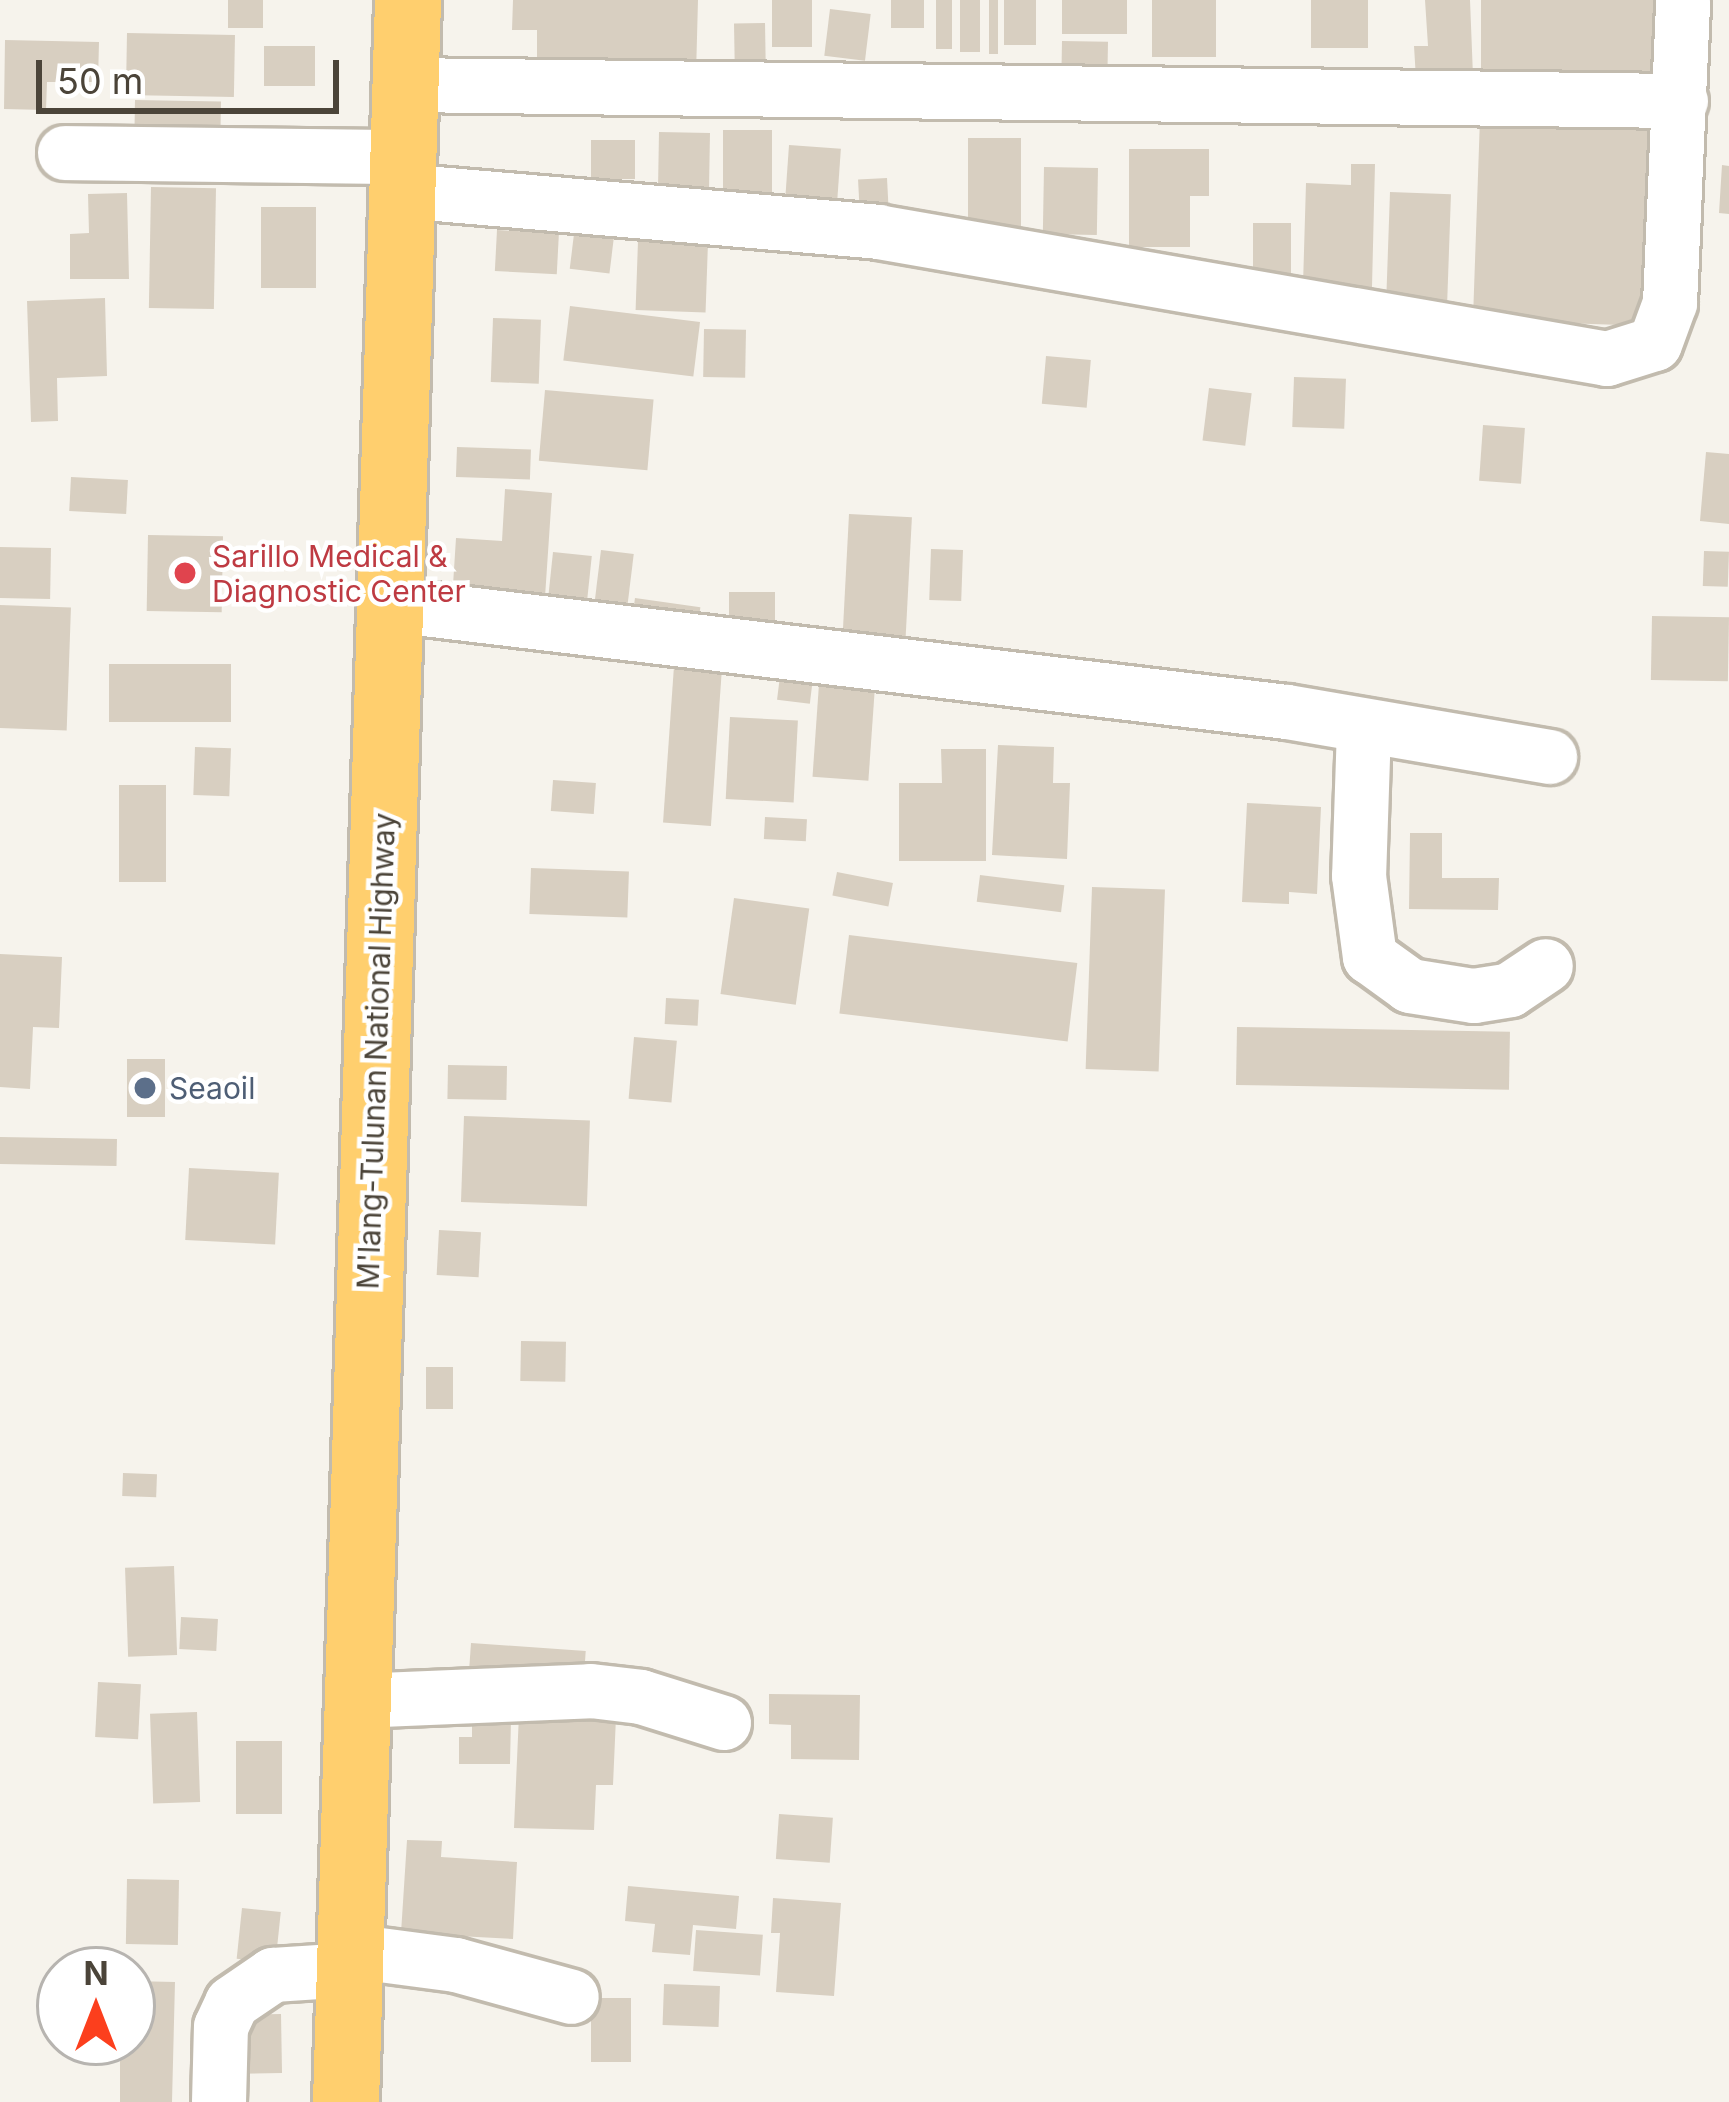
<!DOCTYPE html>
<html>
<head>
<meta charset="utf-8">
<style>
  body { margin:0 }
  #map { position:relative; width:1729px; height:2102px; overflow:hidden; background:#f6f3ec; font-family:Inter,sans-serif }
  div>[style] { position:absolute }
  .building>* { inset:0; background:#d8cfc1; transform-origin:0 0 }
  .roads { filter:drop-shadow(3px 0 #c2bbae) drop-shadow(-3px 0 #c2bbae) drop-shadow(0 3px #c2bbae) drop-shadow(0 -3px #c2bbae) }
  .minor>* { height:54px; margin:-27px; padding:0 27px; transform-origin:27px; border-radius:27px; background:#fff }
  .highway>* { height:66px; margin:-33px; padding:0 33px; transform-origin:33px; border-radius:33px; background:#ffcf6e }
  .dots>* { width:33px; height:33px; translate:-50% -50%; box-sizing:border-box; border:6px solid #fff; border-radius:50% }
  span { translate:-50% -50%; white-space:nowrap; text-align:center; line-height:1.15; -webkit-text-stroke:9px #fff; paint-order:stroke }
  .health-label { font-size:30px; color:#be3a42 }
  .left { translate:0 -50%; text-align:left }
  .street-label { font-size:30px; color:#4b4439 }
  .service-label { font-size:30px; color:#4e5e75 }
  .north { position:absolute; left:36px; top:1946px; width:120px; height:120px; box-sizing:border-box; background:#fff; border:3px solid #b7b4b0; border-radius:50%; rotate:0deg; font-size:33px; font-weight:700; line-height:48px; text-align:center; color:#4b4439 }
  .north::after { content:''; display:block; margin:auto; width:42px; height:54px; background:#fc3f1d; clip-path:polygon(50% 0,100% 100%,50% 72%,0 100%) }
  .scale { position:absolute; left:36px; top:60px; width:303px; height:54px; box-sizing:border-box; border:6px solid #4b4439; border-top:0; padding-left:15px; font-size:36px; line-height:42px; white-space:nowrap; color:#4b4439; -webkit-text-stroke:9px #fff; paint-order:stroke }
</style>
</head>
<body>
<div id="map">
  <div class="building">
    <div style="left:228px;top:0;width:35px;height:28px"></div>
    <div style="clip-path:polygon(513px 0,698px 0,696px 75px,537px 71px,537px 30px,512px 30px)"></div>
    <div style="left:772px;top:0;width:40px;height:47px"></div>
    <div style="left:891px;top:0;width:33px;height:28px"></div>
    <div style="left:936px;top:0;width:16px;height:49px"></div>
    <div style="left:960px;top:0;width:20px;height:52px"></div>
    <div style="left:989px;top:0;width:9px;height:54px"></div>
    <div style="left:1004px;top:0;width:32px;height:45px"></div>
    <div style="left:1062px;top:0;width:65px;height:34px"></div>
    <div style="left:1152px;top:0;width:64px;height:57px"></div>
    <div style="left:1311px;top:0;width:57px;height:48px"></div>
    <div style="clip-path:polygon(1425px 0,1470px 0,1473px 76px,1416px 79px,1414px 46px,1428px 46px)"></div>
    <div style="left:1481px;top:0;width:176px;height:93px"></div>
    <div style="left:830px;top:9px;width:41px;height:47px;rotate:7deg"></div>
    <div style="left:765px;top:23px;width:39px;height:31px;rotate:89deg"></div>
    <div style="left:127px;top:33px;width:108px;height:62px;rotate:1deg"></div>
    <div style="clip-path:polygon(5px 40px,99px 42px,98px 82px,47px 82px,46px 110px,4px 109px)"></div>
    <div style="left:1062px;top:41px;width:46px;height:39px;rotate:1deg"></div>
    <div style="left:315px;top:46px;width:40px;height:51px;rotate:90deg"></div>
    <div style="left:135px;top:100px;width:86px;height:42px;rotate:1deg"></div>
    <div style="left:1480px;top:118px;width:171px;height:202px;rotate:2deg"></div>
    <div style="left:723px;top:130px;width:49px;height:62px"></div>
    <div style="left:659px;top:132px;width:51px;height:55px;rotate:1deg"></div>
    <div style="left:968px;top:138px;width:53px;height:95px"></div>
    <div style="left:591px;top:140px;width:44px;height:39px"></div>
    <div style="left:789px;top:145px;width:52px;height:62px;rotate:4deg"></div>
    <div style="clip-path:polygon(1129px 149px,1209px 149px,1209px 196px,1190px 196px,1190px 247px,1129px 247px)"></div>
    <div style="clip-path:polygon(1351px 164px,1375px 164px,1372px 287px,1303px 285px,1306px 183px,1351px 185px)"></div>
    <div style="clip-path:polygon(1722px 165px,1729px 166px,1729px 214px,1719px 213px)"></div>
    <div style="left:1044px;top:167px;width:54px;height:67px;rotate:1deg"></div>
    <div style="left:887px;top:178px;width:33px;height:29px;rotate:87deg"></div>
    <div style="left:151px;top:187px;width:65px;height:121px;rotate:1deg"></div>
    <div style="left:1390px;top:192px;width:61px;height:107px;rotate:2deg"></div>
    <div style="clip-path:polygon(127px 193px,129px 279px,70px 279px,70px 234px,89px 233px,88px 194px)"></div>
    <div style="left:261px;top:207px;width:55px;height:81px"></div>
    <div style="left:1253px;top:223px;width:38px;height:50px"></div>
    <div style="left:497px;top:230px;width:62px;height:41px;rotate:3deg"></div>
    <div style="left:574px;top:234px;width:40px;height:35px;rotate:7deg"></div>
    <div style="left:638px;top:241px;width:70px;height:69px;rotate:2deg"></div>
    <div style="clip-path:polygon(105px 298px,107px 376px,57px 378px,58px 421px,31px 422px,27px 301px)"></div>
    <div style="left:570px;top:306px;width:131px;height:55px;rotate:7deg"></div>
    <div style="left:493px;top:318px;width:48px;height:64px;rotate:2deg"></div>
    <div style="left:704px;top:329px;width:42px;height:48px;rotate:1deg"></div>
    <div style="left:1046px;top:356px;width:45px;height:48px;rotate:5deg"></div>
    <div style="left:1294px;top:377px;width:52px;height:50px;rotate:2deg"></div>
    <div style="left:1209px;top:388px;width:43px;height:53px;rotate:7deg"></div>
    <div style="left:545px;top:390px;width:109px;height:71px;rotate:5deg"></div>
    <div style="left:1483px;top:425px;width:42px;height:56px;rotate:4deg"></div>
    <div style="left:457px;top:447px;width:74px;height:30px;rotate:2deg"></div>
    <div style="clip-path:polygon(1706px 452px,1729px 454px,1729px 524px,1700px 521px)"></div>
    <div style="left:71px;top:477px;width:57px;height:34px;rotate:3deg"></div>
    <div style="clip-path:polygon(505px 489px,552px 493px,544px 612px,498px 609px,499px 588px,453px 585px,456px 538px,502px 541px)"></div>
    <div style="left:849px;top:514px;width:63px;height:132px;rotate:3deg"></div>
    <div style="left:148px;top:535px;width:75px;height:76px;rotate:1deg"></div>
    <div style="left:0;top:547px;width:51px;height:51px;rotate:1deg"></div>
    <div style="left:931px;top:549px;width:32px;height:51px;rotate:2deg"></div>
    <div style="left:601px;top:550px;width:33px;height:50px;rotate:7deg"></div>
    <div style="left:1704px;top:551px;width:25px;height:35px;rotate:2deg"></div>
    <div style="left:553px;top:552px;width:39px;height:60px;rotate:6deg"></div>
    <div style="left:729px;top:592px;width:46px;height:31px"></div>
    <div style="left:635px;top:598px;width:66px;height:26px;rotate:8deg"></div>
    <div style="left:0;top:605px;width:71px;height:123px;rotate:2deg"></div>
    <div style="left:1652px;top:616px;width:77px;height:64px;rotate:1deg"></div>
    <div style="left:109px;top:664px;width:122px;height:58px"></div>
    <div style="left:674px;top:666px;width:48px;height:157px;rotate:4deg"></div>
    <div style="left:780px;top:676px;width:33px;height:24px;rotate:7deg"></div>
    <div style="left:819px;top:684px;width:56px;height:93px;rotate:4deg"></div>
    <div style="left:730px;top:717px;width:68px;height:82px;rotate:3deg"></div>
    <div style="clip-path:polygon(998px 745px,1054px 747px,1053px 783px,1070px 783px,1067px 859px,992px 855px)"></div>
    <div style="left:195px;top:747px;width:36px;height:48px;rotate:2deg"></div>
    <div style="clip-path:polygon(941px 749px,986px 749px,986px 861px,899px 861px,899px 783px,942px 783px)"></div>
    <div style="left:553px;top:780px;width:43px;height:31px;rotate:4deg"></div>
    <div style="left:119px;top:785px;width:47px;height:97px"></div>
    <div style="clip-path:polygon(1247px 803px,1321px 807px,1317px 894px,1289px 892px,1289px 904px,1242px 902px)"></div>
    <div style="left:765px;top:817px;width:42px;height:22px;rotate:3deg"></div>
    <div style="clip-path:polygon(1410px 833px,1442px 833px,1442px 878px,1499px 878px,1498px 910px,1409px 909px)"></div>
    <div style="left:531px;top:868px;width:98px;height:46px;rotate:2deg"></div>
    <div style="left:837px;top:872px;width:57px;height:24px;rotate:11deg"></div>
    <div style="left:980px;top:875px;width:85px;height:27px;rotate:7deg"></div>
    <div style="left:1092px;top:887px;width:73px;height:182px;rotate:2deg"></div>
    <div style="left:734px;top:898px;width:76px;height:97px;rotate:8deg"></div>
    <div style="left:849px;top:935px;width:230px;height:79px;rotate:7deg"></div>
    <div style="clip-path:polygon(0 954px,62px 957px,59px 1028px,33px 1027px,30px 1089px,0 1087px)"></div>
    <div style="left:666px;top:998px;width:33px;height:26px;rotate:3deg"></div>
    <div style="left:1237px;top:1027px;width:273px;height:58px;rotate:1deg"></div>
    <div style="left:634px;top:1037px;width:43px;height:62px;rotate:5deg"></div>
    <div style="left:127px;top:1059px;width:38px;height:58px"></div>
    <div style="left:448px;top:1065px;width:59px;height:34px;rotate:1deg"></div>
    <div style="left:464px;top:1116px;width:126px;height:86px;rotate:2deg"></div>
    <div style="left:0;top:1137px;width:117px;height:27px;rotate:1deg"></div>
    <div style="left:189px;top:1168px;width:90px;height:72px;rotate:3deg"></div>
    <div style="left:439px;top:1230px;width:42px;height:45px;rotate:3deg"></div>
    <div style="left:521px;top:1341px;width:45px;height:40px;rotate:1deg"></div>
    <div style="left:453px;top:1367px;width:42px;height:27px;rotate:90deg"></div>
    <div style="left:123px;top:1473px;width:34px;height:23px;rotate:2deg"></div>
    <div style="left:174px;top:1566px;width:89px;height:49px;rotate:88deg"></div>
    <div style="left:181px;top:1617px;width:37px;height:32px;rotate:3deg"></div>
    <div style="left:471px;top:1643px;width:115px;height:28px;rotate:4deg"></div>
    <div style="left:98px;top:1682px;width:43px;height:55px;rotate:3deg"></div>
    <div style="clip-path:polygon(769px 1694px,860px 1695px,859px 1760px,791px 1759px,791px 1725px,769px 1724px)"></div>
    <div style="left:197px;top:1712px;width:90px;height:47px;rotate:88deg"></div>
    <div style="clip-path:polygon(519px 1714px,616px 1717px,613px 1785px,596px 1785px,594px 1830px,514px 1828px)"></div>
    <div style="clip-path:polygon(472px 1718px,511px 1719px,510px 1764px,459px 1764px,459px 1737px,472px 1737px)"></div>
    <div style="left:236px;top:1741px;width:46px;height:73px"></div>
    <div style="left:779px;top:1814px;width:54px;height:45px;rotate:4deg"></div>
    <div style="clip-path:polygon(407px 1840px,442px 1841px,441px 1857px,517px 1862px,513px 1939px,401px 1933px)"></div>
    <div style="left:127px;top:1879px;width:52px;height:65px;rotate:1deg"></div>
    <div style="clip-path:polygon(628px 1886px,739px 1896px,736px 1929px,693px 1925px,690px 1955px,652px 1952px,655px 1924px,625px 1921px)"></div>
    <div style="clip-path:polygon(773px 1898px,841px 1903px,834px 1996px,776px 1992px,780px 1933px,771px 1933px)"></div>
    <div style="left:242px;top:1908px;width:39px;height:51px;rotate:6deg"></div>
    <div style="left:696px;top:1930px;width:67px;height:41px;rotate:4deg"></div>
    <div style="clip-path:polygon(132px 1981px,175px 1982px,172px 2102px,120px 2102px,120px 2042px,132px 2042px)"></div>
    <div style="left:664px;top:1984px;width:56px;height:41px;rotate:2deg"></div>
    <div style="left:591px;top:1998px;width:40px;height:64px"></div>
    <div style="left:281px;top:2014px;width:59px;height:41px;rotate:89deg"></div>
  </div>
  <div class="roads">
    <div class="minor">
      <div style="left:405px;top:85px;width:1276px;rotate:0.72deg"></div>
      <div style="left:65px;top:153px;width:338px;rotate:0.7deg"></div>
      <div style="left:402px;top:191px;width:478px;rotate:4.9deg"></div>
      <div style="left:878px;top:232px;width:740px;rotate:9.88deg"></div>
      <div style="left:1607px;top:359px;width:50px;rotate:-17.4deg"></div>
      <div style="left:1655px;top:344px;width:44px;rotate:-69.9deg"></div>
      <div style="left:1670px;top:303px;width:303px;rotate:-87.5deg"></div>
      <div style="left:391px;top:605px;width:902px;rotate:6.81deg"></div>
      <div style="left:1287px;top:712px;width:267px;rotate:9.7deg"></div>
      <div style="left:1364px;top:728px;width:148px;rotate:91.9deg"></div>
      <div style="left:1359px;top:876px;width:82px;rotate:82.3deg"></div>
      <div style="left:1370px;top:957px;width:49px;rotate:35.9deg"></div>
      <div style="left:1410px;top:986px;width:65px;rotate:8.9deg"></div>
      <div style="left:1474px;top:996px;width:36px;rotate:-9deg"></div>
      <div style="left:1510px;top:990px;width:43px;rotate:-33.7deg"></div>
      <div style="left:357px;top:1701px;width:234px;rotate:-2.4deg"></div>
      <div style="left:591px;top:1691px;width:50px;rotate:6.8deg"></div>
      <div style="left:641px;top:1697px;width:87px;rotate:17.4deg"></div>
      <div style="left:350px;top:1951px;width:107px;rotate:7.5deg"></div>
      <div style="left:456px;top:1965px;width:120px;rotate:15.4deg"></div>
      <div style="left:219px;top:2102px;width:75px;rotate:-88.5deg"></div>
      <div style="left:221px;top:2027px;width:26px;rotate:-65deg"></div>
      <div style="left:232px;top:2003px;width:50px;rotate:-34.3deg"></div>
      <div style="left:273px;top:1975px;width:77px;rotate:-3.7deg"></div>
    </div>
    <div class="highway">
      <div style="left:346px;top:2102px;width:2103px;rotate:-88.31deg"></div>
    </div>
  </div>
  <div class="dots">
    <div style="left:185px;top:573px;background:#e0444e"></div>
    <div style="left:145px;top:1088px;background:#5c6f8a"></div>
  </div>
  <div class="health-label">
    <span class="left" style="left:212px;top:573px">Sarillo Medical &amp;<br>Diagnostic Center</span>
  </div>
  <div class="street-label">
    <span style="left:376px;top:1051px;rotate:-88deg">M'lang-Tulunan National Highway</span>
  </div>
  <div class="service-label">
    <span class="left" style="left:169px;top:1088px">Seaoil</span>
  </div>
  <div class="north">N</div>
  <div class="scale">50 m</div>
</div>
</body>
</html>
